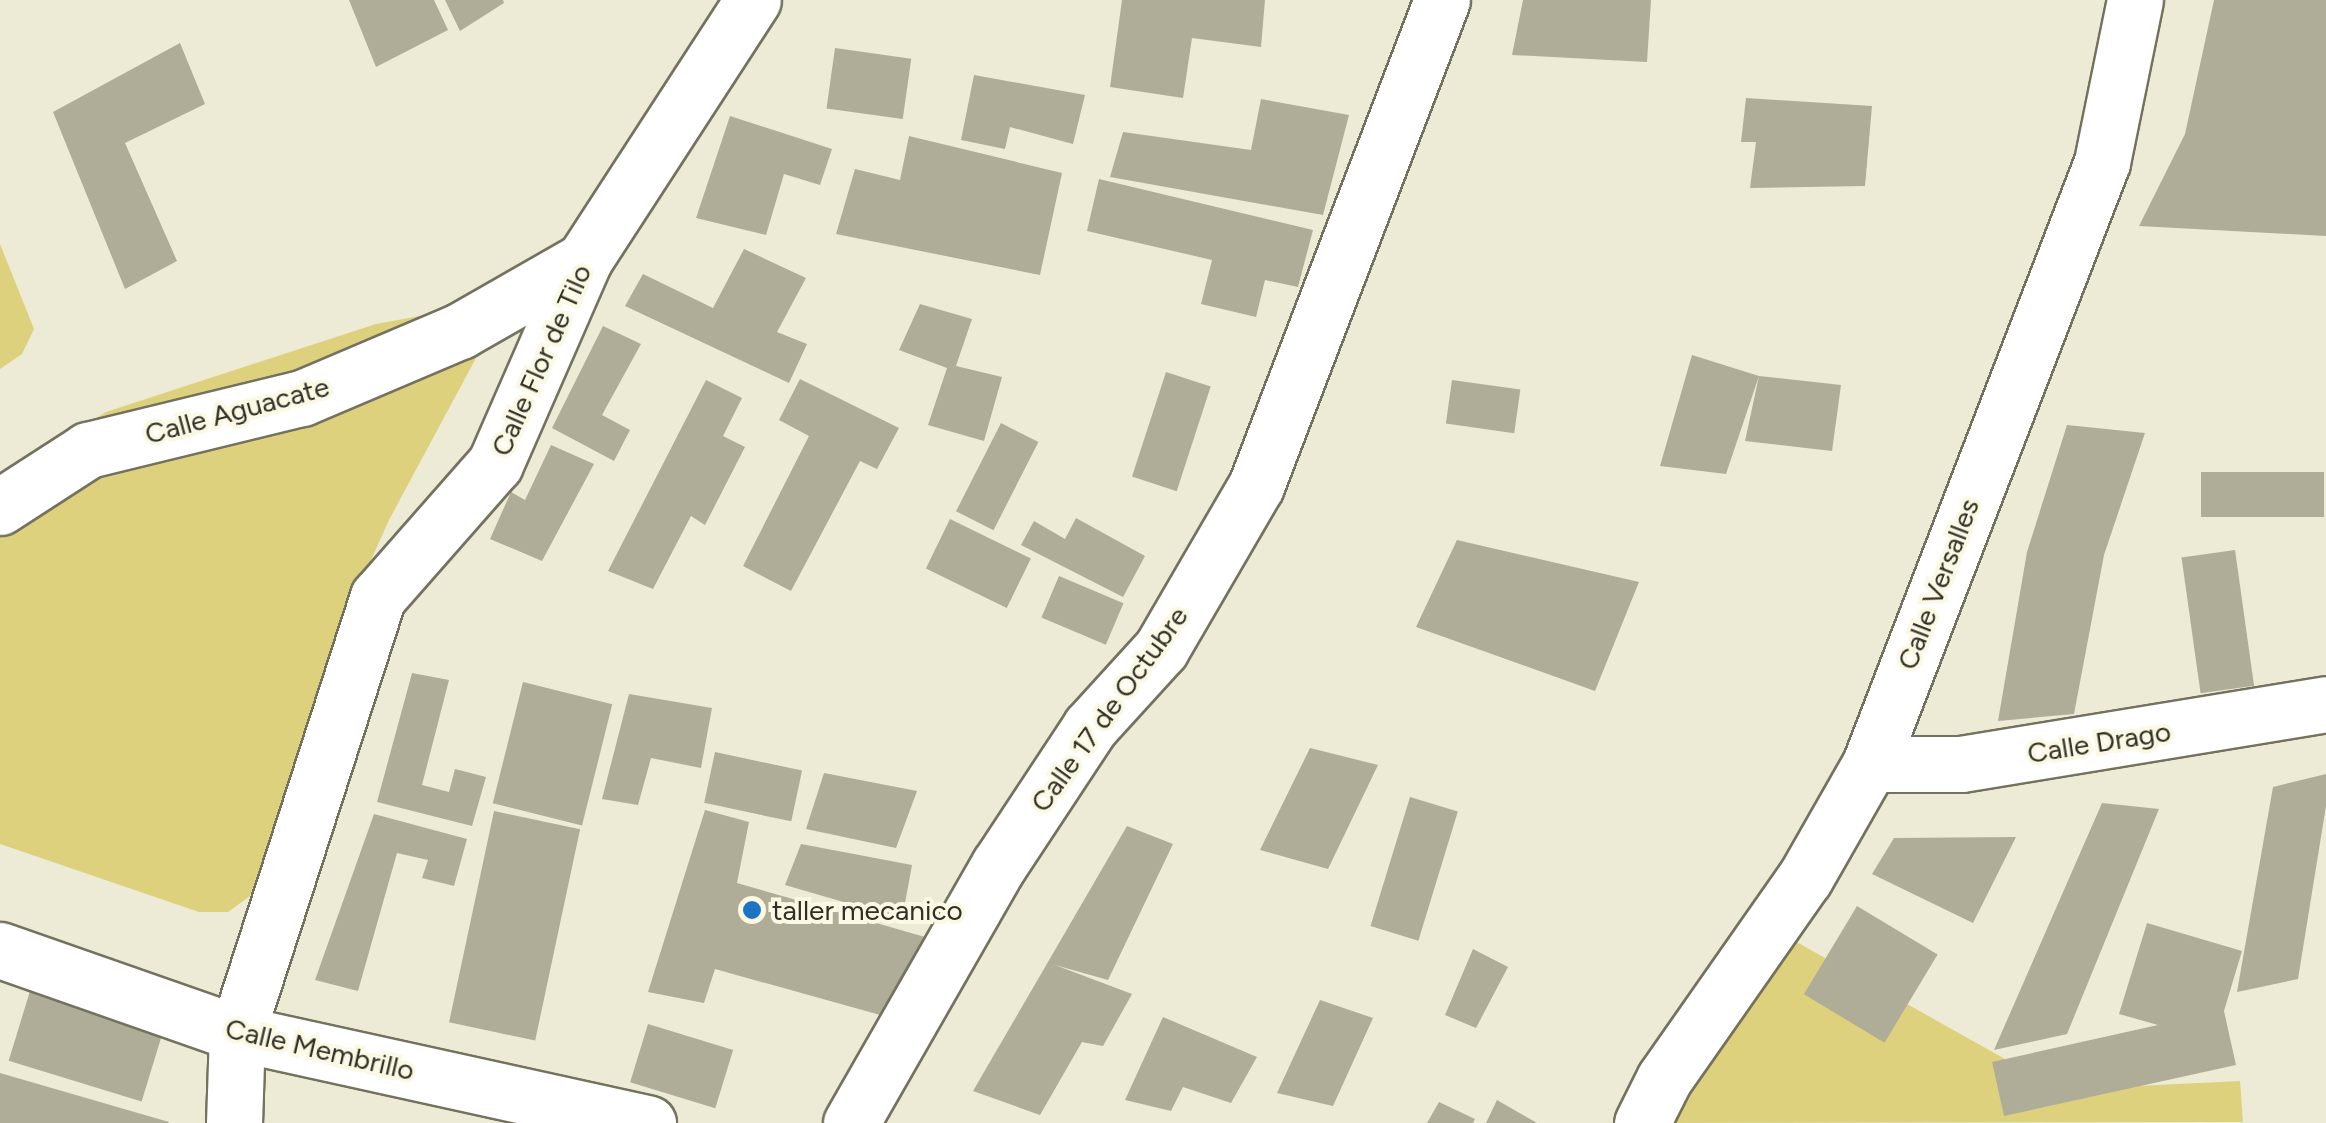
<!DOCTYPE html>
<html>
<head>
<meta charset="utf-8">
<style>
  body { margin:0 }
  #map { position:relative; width:2326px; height:1123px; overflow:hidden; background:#edebd5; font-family:Figtree,sans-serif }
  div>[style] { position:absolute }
  .green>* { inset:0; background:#ded17d }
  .building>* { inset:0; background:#afac98; transform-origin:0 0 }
  .roads { filter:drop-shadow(2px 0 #74725f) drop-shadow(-2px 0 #74725f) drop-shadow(0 2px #74725f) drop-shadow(0 -2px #74725f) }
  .street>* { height:55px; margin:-27.5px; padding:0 27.5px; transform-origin:27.5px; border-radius:27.5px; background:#fff }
  .secondary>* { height:55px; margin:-27.5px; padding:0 27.5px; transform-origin:27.5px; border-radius:27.5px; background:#fff }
  .dots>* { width:28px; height:28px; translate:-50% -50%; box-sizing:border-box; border:5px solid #fbf8e3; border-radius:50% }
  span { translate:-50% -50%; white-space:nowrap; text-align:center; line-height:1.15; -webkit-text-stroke:8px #fbf8e3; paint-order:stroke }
  .street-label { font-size:28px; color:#313028 }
  .poi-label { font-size:28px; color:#313028 }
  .left { translate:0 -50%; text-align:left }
</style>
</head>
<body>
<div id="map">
  <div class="green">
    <div style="clip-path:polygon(0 244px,34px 329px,22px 354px,0 369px)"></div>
    <div style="clip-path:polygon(458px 309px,497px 319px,389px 520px,344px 620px,250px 896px,228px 912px,199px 912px,0 844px,0 477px,106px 412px,376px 324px)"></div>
    <div style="clip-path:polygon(1793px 940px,2005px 1059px,2013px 1092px,2240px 1081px,2243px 1122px,1665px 1123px)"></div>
  </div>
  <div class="building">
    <div style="clip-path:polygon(349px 0,434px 0,448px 30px,376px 67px)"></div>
    <div style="clip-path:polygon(445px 0,503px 0,504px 3px,460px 31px)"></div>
    <div style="clip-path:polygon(1122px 0,1265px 0,1261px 47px,1192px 38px,1183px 98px,1110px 87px)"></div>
    <div style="clip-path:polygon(1523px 0,1651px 0,1647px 62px,1512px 55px)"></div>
    <div style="clip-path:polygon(2214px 0,2326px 0,2326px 236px,2139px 226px,2185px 134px)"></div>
    <div style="clip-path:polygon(180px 43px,205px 104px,125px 143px,177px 261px,125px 289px,53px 112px)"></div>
    <div style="left:835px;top:48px;width:77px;height:61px;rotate:8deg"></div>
    <div style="clip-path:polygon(974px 75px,1085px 95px,1073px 144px,1010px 127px,1005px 149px,961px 140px)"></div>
    <div style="clip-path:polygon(1746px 98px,1872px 106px,1865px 186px,1750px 188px,1756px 142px,1741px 142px)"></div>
    <div style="clip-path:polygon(1261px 99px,1349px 115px,1323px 215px,1110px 177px,1123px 132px,1251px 150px)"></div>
    <div style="clip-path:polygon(730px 116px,832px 149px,820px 185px,784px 174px,766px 235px,696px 218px)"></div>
    <div style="clip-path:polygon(909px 136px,1062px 173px,1040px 275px,836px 234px,855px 169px,900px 180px)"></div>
    <div style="clip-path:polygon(1099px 179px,1313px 230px,1298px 287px,1265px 280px,1256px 317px,1201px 304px,1212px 260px,1087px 231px)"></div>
    <div style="clip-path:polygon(744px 249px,806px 278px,777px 332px,807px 344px,789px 383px,625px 306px,643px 274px,713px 308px)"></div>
    <div style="clip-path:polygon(920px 304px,972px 319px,956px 366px,1002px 377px,984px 441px,928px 425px,947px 368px,899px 350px)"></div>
    <div style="clip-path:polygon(603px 326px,641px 344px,602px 415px,630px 430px,614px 461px,552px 428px)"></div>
    <div style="clip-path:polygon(1692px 355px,1759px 376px,1841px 385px,1832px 451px,1745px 441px,1759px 376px,1726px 474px,1660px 466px)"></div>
    <div style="left:1166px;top:372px;width:47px;height:110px;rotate:18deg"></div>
    <div style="clip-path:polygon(800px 379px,899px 428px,877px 469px,860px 461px,791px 591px,743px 566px,809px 436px,779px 420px)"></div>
    <div style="clip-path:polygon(706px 380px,742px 398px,723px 436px,745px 447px,705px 525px,691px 516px,653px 589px,608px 571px)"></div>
    <div style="left:1452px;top:380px;width:69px;height:44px;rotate:8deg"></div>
    <div style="left:1001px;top:423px;width:42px;height:99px;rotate:27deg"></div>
    <div style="clip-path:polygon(2067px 425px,2145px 433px,2104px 555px,2074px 714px,1998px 721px,2027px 552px)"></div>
    <div style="clip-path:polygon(551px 445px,594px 464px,542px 561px,490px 539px,511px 492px,525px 500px)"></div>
    <div style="left:2201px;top:472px;width:123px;height:45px"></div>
    <div style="clip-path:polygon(1076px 518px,1145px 556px,1123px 597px,1021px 545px,1034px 521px,1065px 539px)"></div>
    <div style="left:950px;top:519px;width:90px;height:55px;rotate:26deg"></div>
    <div style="clip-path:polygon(1457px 540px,1639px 582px,1595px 691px,1416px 627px)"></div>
    <div style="left:2235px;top:550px;width:137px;height:54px;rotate:82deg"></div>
    <div style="left:1059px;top:576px;width:70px;height:45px;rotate:23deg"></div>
    <div style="clip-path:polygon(412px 673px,449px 680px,422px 785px,449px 792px,455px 769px,486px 777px,472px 826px,377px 802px)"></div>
    <div style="left:523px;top:682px;width:92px;height:125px;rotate:14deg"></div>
    <div style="clip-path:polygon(629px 694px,712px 708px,701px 768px,651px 758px,638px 805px,602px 799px)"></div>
    <div style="clip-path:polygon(1310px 748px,1378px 765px,1328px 869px,1260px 850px)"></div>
    <div style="left:715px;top:752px;width:89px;height:52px;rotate:12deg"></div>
    <div style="clip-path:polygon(824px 773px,917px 791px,896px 848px,806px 829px)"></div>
    <div style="clip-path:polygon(2326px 774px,2326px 806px,2298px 979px,2237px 992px,2273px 787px)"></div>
    <div style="left:1410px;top:797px;width:50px;height:135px;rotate:17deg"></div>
    <div style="clip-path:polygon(2102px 803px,2159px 809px,2067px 1034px,1994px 1050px)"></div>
    <div style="clip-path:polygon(705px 810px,749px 822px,737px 883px,925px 937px,891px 1018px,715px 969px,704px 1003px,648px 992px)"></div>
    <div style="left:494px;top:811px;width:88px;height:216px;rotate:12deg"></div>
    <div style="clip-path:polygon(374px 814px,467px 839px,454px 886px,422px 878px,428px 860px,397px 853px,358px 991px,315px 980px)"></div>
    <div style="clip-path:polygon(1127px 826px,1173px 844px,1108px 980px,1055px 965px,1132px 994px,1103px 1046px,1082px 1042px,1040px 1115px,973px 1091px)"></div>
    <div style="clip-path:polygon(2016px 837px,1973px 923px,1872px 874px,1894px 838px)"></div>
    <div style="clip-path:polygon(801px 844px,912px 865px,902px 919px,785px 885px)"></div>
    <div style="left:1857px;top:906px;width:94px;height:103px;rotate:31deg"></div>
    <div style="clip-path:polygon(2147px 923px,2242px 951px,2224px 1011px,2236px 1065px,2004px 1116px,1992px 1062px,2158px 1025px,2119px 1014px)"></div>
    <div style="clip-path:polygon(1473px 949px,1508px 967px,1476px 1028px,1445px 1015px)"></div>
    <div style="left:30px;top:991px;width:139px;height:73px;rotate:17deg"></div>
    <div style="clip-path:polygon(1320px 1000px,1373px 1018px,1333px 1106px,1277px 1093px)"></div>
    <div style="clip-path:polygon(1163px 1017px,1257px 1057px,1231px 1103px,1183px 1087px,1171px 1111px,1125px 1100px)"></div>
    <div style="left:648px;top:1024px;width:89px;height:61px;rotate:17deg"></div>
    <div style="clip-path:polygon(0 1073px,169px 1122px,168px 1123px,0 1123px)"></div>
    <div style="clip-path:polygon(1497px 1100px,1537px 1123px,1486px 1123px)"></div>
    <div style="clip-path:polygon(1439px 1102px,1475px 1119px,1473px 1123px,1427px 1123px)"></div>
  </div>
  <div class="roads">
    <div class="street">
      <div style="left:0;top:507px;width:105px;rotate:-32.9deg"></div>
      <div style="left:88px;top:450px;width:220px;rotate:-13.7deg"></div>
      <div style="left:302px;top:398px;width:172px;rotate:-23deg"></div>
      <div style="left:460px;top:331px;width:143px;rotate:-29.8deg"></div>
      <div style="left:1870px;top:764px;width:91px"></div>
      <div style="left:1961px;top:764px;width:370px;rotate:-9.3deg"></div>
      <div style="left:0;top:950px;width:251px;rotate:19.3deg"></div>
      <div style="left:237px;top:1033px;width:421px;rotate:12.4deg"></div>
      <div style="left:234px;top:1123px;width:90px;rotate:-88.1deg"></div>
      <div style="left:237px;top:1033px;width:458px;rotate:-72.1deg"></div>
      <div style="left:378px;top:597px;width:177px;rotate:-48.7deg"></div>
      <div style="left:495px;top:464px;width:223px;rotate:-66.4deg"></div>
      <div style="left:584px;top:260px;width:310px;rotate:-57deg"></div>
      <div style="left:851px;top:1123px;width:297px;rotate:-60.2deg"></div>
      <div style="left:999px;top:865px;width:165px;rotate:-56.6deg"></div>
      <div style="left:1090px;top:727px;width:105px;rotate:-47.7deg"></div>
      <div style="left:1161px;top:649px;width:189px;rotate:-59.8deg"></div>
      <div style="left:1256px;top:486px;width:520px;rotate:-69.06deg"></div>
    </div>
    <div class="secondary">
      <div style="left:1642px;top:1123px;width:49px;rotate:-63.4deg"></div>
      <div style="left:1664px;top:1079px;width:246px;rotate:-55deg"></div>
      <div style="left:1805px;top:878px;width:131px;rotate:-60.3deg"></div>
      <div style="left:1870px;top:764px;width:645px;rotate:-68.92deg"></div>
      <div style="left:2102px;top:162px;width:165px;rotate:-78.5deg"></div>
    </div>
  </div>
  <div class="dots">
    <div style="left:752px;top:910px;background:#1d74c2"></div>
  </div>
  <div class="street-label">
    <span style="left:541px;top:360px;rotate:-66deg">Calle Flor de Tilo</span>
    <span style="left:237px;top:410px;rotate:-15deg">Calle Aguacate</span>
    <span style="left:1938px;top:584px;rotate:-69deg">Calle Versalles</span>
    <span style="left:1109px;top:709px;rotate:-54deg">Calle 17 de Octubre</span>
    <span style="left:2099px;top:742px;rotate:-9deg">Calle Drago</span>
    <span style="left:320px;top:1049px;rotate:13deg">Calle Membrillo</span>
  </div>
  <div class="poi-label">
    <span class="left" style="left:772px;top:910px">taller mecanico</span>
  </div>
</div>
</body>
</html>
